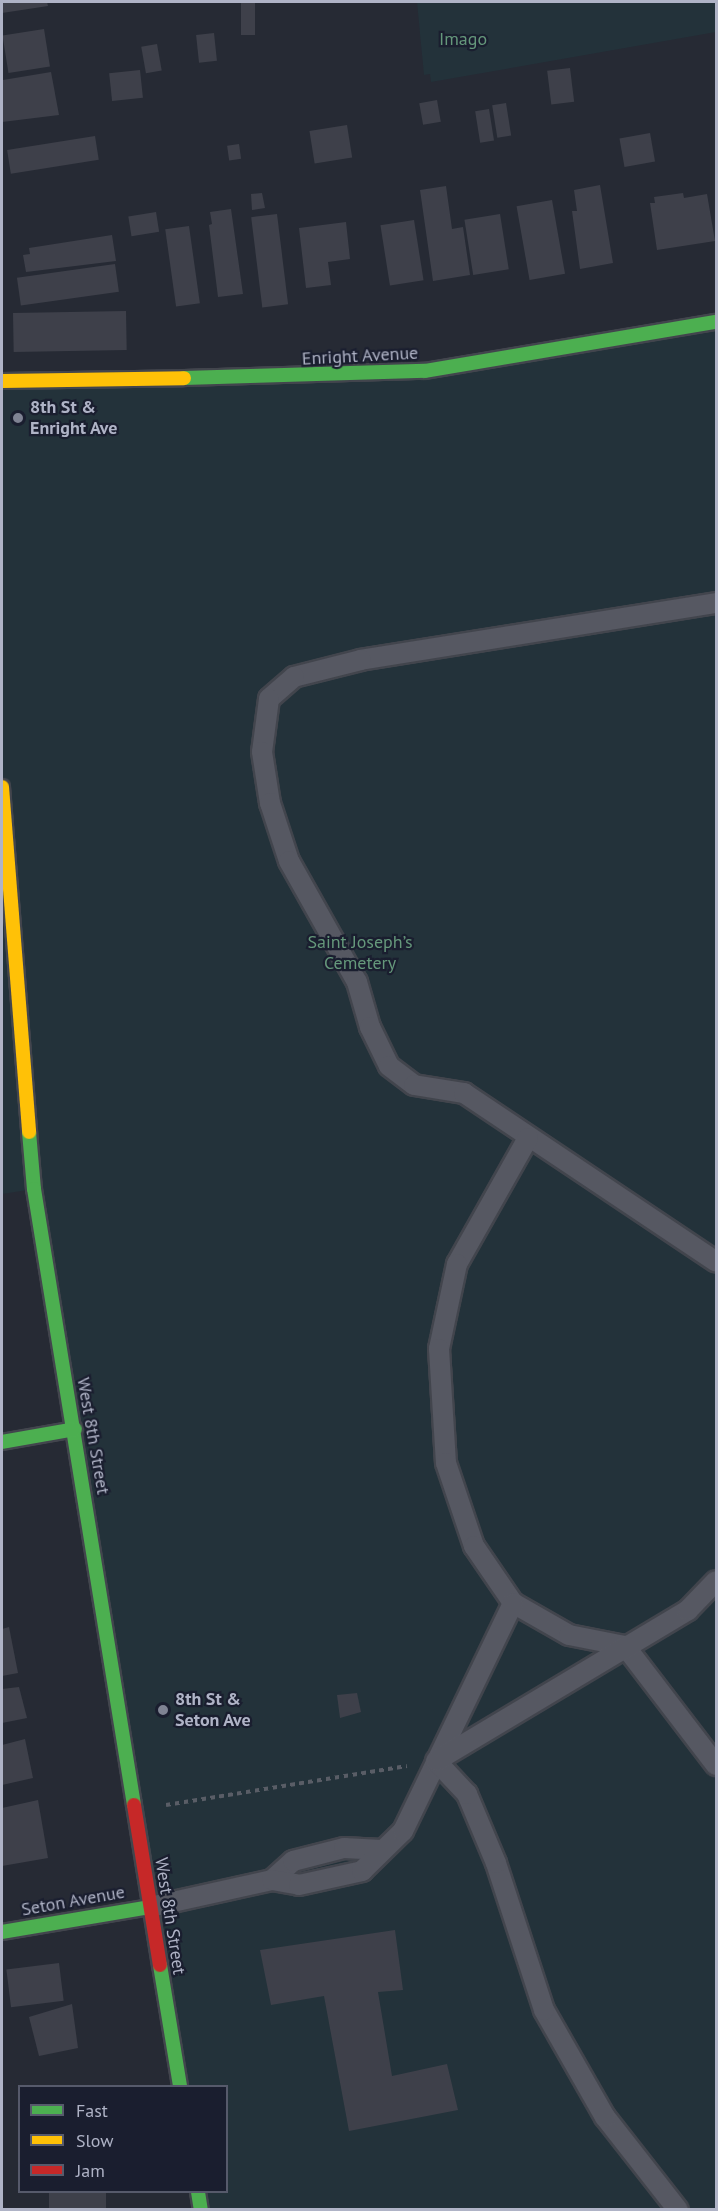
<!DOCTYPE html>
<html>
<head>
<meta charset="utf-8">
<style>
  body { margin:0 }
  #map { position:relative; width:718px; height:2211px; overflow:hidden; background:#262a34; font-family:"PT Sans",sans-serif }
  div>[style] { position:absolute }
  .green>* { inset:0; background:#23323a }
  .building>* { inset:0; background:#3e404a; transform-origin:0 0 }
  .path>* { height:4px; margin-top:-2px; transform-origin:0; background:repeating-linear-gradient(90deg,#595d66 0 4.5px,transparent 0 9px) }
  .roads { filter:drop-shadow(2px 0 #42454d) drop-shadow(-2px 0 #42454d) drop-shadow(0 2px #42454d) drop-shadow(0 -2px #42454d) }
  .lane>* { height:20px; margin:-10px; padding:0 10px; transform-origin:10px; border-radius:10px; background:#565862 }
  .fast>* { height:14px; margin:-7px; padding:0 7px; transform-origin:7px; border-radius:7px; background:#4caf50 }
  .slow>* { height:14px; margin:-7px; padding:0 7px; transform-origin:7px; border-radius:7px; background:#ffc107 }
  .jam>* { height:14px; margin:-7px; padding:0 7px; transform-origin:7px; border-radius:7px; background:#c62828 }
  .dots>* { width:16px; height:16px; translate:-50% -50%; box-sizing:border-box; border:3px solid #1a1e2f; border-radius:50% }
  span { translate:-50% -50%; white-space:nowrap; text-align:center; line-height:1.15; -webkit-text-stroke:4.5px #1a1e2f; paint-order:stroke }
  .park-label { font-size:18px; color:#65987b }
  .street-label { font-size:18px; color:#afb3c6 }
  .poi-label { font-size:18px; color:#afb3c6; font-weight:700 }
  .left { translate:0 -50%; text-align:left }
  .frame { position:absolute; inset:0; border:3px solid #afb3c6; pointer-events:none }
  .legend { position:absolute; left:18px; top:2085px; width:210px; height:108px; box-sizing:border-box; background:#1a1e2f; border:2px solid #565a6b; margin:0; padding:8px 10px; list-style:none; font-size:18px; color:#afb3c6 }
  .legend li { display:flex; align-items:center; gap:12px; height:30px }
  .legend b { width:30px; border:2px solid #565a6b }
</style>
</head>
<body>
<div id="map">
  <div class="green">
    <div style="clip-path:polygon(417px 2px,716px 2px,716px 32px,431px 82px,430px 74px,424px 75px)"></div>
    <div style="clip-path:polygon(716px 322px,716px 2209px,201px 2209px,198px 2192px,226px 2192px,226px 2086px,180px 2086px,34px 1189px,2px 1194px,2px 381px,351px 376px)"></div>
  </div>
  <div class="building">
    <div style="clip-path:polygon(2px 2px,47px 2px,48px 6px,2px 13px)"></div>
    <div style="left:241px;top:2px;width:14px;height:33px"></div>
    <div style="left:44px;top:29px;width:38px;height:42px;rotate:81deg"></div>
    <div style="left:214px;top:33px;width:28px;height:18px;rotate:84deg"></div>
    <div style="left:157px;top:44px;width:27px;height:16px;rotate:80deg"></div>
    <div style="left:570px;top:68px;width:34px;height:23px;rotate:83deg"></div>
    <div style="left:140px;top:70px;width:28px;height:31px;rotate:84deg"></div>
    <div style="clip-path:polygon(51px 72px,59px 115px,2px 122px,3px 80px)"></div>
    <div style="left:437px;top:100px;width:22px;height:18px;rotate:80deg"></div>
    <div style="left:506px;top:103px;width:33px;height:14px;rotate:81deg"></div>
    <div style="left:489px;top:109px;width:32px;height:14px;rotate:81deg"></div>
    <div style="left:347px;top:125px;width:33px;height:38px;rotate:81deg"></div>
    <div style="left:650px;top:133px;width:29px;height:31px;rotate:80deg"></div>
    <div style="left:95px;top:136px;width:24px;height:89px;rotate:81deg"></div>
    <div style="left:239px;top:144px;width:15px;height:12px;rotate:82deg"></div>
    <div style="clip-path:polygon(600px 185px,613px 263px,580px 269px,572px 211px,577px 211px,574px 190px)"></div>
    <div style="clip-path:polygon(446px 186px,452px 229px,463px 227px,470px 275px,433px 281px,420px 190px)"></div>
    <div style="clip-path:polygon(262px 193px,265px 208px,252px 210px,251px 194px)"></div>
    <div style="clip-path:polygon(683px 193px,684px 198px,707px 194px,715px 241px,657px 250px,650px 203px,655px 203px,654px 197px)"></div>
    <div style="left:552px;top:200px;width:75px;height:36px;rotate:80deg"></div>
    <div style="clip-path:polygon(231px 209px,243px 294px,218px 297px,209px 225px,212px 224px,210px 212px)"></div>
    <div style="left:156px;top:212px;width:20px;height:28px;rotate:81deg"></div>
    <div style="left:277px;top:214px;width:91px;height:26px;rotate:83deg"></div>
    <div style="left:500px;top:214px;width:56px;height:36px;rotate:81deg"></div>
    <div style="left:414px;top:220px;width:61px;height:34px;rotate:81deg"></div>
    <div style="clip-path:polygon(346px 222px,350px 259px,328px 262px,331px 285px,306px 288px,299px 228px)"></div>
    <div style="left:189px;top:226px;width:78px;height:24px;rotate:82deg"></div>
    <div style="clip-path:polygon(112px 235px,116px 261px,26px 272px,23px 255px,30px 254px,29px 248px)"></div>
    <div style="left:115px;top:264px;width:28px;height:99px;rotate:82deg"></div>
    <div style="left:126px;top:311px;width:39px;height:113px;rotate:89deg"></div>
    <div style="clip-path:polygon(9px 1627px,18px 1673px,2px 1676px,2px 1629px)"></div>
    <div style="clip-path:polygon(19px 1687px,27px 1718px,2px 1723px,2px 1689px)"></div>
    <div style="clip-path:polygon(357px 1693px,361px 1712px,340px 1718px,337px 1695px)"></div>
    <div style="clip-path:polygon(25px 1739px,33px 1778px,2px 1785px,2px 1745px)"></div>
    <div style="clip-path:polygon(38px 1800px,48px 1858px,2px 1866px,2px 1808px)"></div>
    <div style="clip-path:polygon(395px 1930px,403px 1990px,378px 1992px,392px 2076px,447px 2064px,458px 2110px,349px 2131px,324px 1996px,271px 2005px,260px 1950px)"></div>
    <div style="left:59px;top:1963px;width:38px;height:53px;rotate:83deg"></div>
    <div style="clip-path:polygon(72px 2004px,78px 2048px,39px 2056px,29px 2017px)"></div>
    <div style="left:49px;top:2192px;width:57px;height:18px"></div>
  </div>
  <div class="path">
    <div style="left:166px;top:1805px;width:244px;rotate:-9.2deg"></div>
  </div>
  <div class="roads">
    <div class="lane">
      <div style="left:716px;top:603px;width:360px;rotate:170.9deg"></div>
      <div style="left:361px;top:660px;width:69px;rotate:165.8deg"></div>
      <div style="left:294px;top:677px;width:33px;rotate:139deg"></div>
      <div style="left:269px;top:699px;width:53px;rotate:97.5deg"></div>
      <div style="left:262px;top:752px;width:52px;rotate:81.1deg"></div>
      <div style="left:270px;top:803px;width:61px;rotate:71.9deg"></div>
      <div style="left:289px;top:861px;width:139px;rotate:60.7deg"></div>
      <div style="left:357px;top:982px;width:47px;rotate:73.9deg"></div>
      <div style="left:370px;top:1027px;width:43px;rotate:64deg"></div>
      <div style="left:389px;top:1066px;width:31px;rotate:37deg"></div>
      <div style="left:414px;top:1085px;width:51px;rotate:9.1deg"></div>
      <div style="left:464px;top:1093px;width:303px;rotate:33.8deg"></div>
      <div style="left:528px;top:1138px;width:145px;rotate:119.4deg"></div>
      <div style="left:457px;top:1264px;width:87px;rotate:102deg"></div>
      <div style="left:439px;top:1349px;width:114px;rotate:86.5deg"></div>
      <div style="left:446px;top:1463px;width:88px;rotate:71.4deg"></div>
      <div style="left:474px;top:1546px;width:69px;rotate:55.6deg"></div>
      <div style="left:513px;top:1603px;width:64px;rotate:29.7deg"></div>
      <div style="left:569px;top:1635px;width:57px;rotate:11.1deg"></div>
      <div style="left:625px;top:1646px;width:150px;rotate:52.6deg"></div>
      <div style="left:272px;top:1880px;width:28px;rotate:-42deg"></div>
      <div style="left:293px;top:1861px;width:53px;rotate:-14.3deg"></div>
      <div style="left:344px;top:1848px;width:38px;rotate:3deg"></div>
      <div style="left:150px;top:1907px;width:125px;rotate:-12.5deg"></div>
      <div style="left:272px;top:1880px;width:27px;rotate:10deg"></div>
      <div style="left:299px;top:1885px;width:65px;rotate:-12.5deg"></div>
      <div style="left:362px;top:1871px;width:57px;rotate:-44.3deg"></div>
      <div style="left:403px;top:1831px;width:253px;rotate:-64.2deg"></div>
      <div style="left:678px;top:2210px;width:118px;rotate:-128.1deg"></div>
      <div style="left:605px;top:2117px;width:123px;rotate:-119.7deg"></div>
      <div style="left:544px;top:2010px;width:155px;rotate:-108.1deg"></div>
      <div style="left:496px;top:1863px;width:75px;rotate:-112.8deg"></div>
      <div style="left:467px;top:1794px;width:45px;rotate:-133.2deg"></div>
      <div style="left:436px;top:1761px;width:294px;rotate:-30.9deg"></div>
      <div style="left:688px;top:1610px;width:40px;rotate:-46deg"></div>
    </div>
    <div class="fast">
      <div style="left:184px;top:378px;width:241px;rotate:-1.7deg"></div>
      <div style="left:425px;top:371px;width:295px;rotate:-9.6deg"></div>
      <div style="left:29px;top:1132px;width:57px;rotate:85deg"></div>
      <div style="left:34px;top:1189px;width:624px;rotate:80.78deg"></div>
      <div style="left:2px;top:1442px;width:74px;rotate:-10.1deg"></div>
      <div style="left:2px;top:1932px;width:150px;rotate:-9.6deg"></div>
      <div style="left:160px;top:1965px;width:123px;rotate:80.6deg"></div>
      <div style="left:198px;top:2192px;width:18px;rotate:81deg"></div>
    </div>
    <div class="slow">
      <div style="left:2px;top:381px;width:182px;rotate:-0.9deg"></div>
      <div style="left:2px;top:787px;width:346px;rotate:85.5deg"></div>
    </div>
    <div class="jam">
      <div style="left:134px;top:1805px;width:162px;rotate:80.8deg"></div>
    </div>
  </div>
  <div class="dots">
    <div style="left:18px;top:418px;background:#7f8393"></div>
    <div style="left:163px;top:1710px;background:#7f8393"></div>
  </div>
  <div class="park-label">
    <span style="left:463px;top:39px">Imago</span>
    <span style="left:360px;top:953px">Saint Joseph’s<br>Cemetery</span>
  </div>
  <div class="street-label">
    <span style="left:360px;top:356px;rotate:-3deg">Enright Avenue</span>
    <span style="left:93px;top:1436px;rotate:80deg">West 8th Street</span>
    <span style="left:73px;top:1901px;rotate:-10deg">Seton Avenue</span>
    <span style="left:170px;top:1916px;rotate:81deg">West 8th Street</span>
  </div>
  <div class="poi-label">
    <span class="left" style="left:30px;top:418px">8th St &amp;<br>Enright Ave</span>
    <span class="left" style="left:175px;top:1710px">8th St &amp;<br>Seton Ave</span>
  </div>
  <div class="frame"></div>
  <ul class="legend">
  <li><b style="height:8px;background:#4caf50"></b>Fast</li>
  <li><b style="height:8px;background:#ffc107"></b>Slow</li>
  <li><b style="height:8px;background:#c62828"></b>Jam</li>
  </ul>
</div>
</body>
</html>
